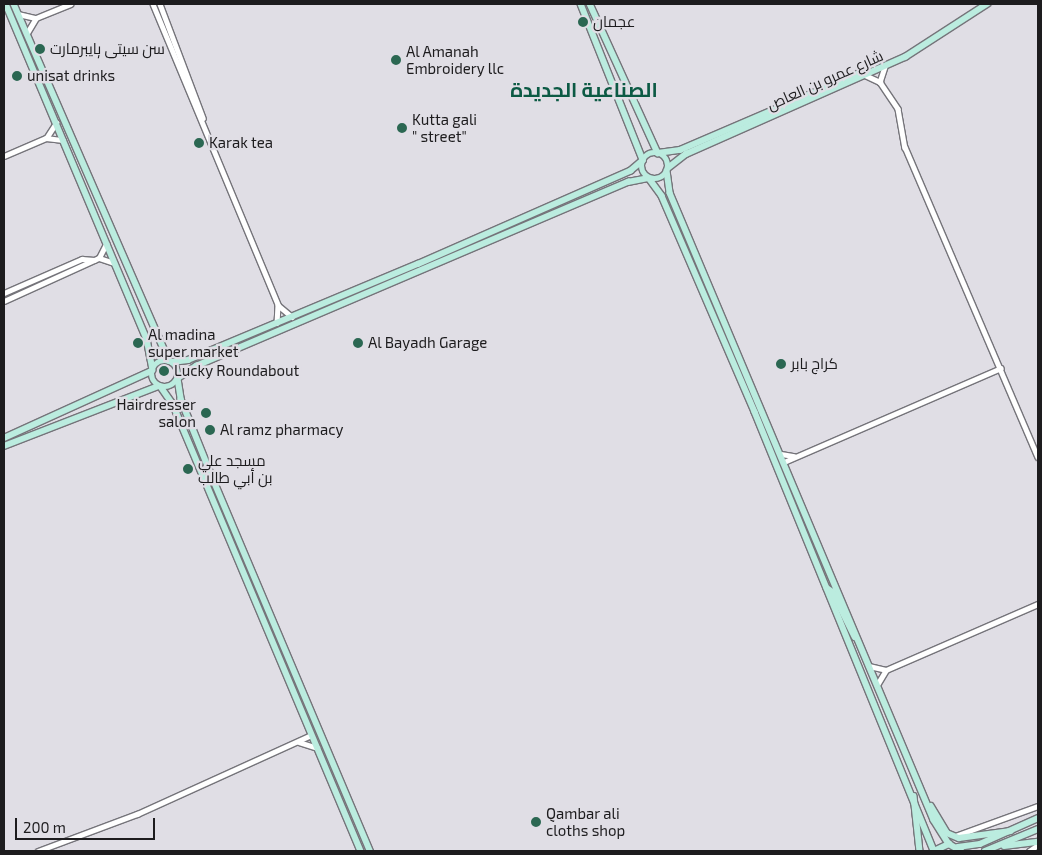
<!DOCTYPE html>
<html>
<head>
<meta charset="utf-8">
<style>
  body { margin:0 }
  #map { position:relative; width:1042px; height:855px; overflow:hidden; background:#e0dee5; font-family:"Exo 2",Cairo,sans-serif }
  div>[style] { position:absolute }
  .roads { filter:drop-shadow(1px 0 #75747a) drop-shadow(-1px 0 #75747a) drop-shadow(0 1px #75747a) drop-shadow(0 -1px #75747a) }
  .minor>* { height:4.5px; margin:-2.25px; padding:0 2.25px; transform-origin:2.25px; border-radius:2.25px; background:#fff }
  .secondary>* { height:5.5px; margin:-2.75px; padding:0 2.75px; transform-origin:2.75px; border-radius:2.75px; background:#bbecdf }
  .secondary>.ring { margin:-2.75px; padding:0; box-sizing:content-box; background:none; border:5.5px solid #bbecdf; border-radius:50% }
  .dots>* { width:14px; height:14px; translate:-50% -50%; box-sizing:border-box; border:2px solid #e0dee5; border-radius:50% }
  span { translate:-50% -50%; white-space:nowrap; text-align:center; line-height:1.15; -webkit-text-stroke:4.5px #e0dee5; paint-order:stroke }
  .poi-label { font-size:15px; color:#1d1c1e }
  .left { translate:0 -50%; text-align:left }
  .right { translate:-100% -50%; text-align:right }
  .street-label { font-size:15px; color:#1d1c1e }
  .district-label { font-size:20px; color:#0c5a44; font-weight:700 }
  .frame { position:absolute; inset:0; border:5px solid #1d1c1e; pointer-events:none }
  .scale { position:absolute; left:15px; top:818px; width:140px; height:22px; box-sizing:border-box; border:2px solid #1d1c1e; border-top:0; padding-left:6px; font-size:15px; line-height:18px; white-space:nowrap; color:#1d1c1e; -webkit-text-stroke:4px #e0dee5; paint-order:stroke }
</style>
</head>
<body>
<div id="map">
  <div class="roads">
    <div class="minor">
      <div style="left:153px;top:4px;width:326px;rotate:67.4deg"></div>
      <div style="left:278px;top:305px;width:18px;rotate:93deg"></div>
      <div style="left:160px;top:4px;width:122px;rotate:69.3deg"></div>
      <div style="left:18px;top:14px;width:18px;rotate:13deg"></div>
      <div style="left:36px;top:18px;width:37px;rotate:-22deg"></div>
      <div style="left:27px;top:33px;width:17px;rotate:-59deg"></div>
      <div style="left:885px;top:67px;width:16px;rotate:108deg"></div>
      <div style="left:880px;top:82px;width:32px;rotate:56deg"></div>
      <div style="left:898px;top:109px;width:39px;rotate:80deg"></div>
      <div style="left:905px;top:147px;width:337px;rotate:66.8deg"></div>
      <div style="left:865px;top:75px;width:17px;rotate:25deg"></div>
      <div style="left:47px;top:137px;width:17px;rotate:-57deg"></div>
      <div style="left:4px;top:156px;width:46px;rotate:-23.2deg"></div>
      <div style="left:46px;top:138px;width:17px;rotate:7deg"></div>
      <div style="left:99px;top:258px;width:16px;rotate:-63deg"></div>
      <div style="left:4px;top:293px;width:85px;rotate:-23.6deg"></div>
      <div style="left:82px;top:259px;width:12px;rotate:5deg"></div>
      <div style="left:4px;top:301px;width:104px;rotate:-24.4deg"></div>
      <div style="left:99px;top:258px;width:16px;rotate:18deg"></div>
      <div style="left:279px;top:306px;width:17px;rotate:40deg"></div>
      <div style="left:781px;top:454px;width:13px;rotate:9deg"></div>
      <div style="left:784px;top:462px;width:236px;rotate:-23.4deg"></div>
      <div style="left:869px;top:666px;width:17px;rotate:13deg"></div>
      <div style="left:877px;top:685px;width:17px;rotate:-59deg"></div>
      <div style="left:886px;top:670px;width:166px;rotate:-23.5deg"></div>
      <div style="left:299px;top:742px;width:19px;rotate:18deg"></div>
      <div style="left:955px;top:836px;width:88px;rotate:-19.9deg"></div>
      <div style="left:38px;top:851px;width:106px;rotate:-20.5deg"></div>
      <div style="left:137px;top:814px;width:191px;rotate:-24.4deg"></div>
      <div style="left:1029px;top:851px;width:11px;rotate:-34deg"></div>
    </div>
    <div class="secondary">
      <div style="left:6px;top:4px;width:363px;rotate:67.2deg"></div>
      <div style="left:147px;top:339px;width:31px;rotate:79deg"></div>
      <div style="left:14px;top:4px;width:389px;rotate:66.5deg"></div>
      <div style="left:581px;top:4px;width:168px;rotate:68.3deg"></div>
      <div style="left:590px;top:4px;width:164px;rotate:65.5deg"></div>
      <div class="ring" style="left:642px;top:153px;width:20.5px;height:20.5px"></div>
      <div style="left:658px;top:153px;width:22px;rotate:-8deg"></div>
      <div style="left:680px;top:150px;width:196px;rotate:-23.2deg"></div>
      <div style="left:668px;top:168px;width:23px;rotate:-38deg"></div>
      <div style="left:686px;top:154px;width:240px;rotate:-23.9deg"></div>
      <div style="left:905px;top:57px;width:98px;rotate:-32.9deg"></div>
      <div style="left:667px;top:171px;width:22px;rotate:82deg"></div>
      <div style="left:670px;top:193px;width:680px;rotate:67.17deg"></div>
      <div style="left:934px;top:820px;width:28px;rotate:58deg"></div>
      <div style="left:649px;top:178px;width:22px;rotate:54deg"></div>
      <div style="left:662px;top:196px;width:235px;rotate:66.7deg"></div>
      <div style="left:755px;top:412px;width:473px;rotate:67.8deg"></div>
      <div class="ring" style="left:152px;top:361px;width:20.5px;height:20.5px"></div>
      <div style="left:172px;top:362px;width:16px;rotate:-7deg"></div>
      <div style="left:188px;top:360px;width:249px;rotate:-22.7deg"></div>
      <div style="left:418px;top:264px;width:232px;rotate:-23.7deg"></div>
      <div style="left:630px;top:171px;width:16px;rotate:-40deg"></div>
      <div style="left:178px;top:378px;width:22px;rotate:-34deg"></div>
      <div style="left:196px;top:366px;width:470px;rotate:-23.1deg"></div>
      <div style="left:628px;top:182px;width:20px;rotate:-11deg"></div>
      <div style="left:178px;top:379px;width:20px;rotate:81deg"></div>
      <div style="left:181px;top:399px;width:88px;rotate:68.1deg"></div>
      <div style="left:214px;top:481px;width:402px;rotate:67.1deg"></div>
      <div style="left:161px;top:387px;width:21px;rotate:55deg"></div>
      <div style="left:173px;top:404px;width:485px;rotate:67.2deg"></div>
      <div style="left:4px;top:438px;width:162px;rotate:-24.4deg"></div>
      <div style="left:4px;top:446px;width:166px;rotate:-21.2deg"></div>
      <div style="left:827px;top:588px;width:7px;rotate:34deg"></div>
      <div style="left:833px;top:592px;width:50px;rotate:63.9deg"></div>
      <div style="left:914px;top:796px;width:55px;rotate:83.8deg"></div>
      <div style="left:931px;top:806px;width:31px;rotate:59deg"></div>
      <div style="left:947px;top:833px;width:13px;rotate:23deg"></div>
      <div style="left:959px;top:838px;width:52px;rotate:-7.7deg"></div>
      <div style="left:1004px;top:846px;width:34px;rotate:-7deg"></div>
      <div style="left:958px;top:847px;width:22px;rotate:-8deg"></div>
      <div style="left:980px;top:844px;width:64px;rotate:-24.1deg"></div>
      <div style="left:934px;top:851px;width:17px;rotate:-25deg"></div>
      <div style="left:949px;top:844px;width:14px;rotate:30deg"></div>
      <div style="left:985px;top:851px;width:57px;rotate:-22.5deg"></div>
    </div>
  </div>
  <div class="dots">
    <div style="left:583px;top:22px;background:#2b6752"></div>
    <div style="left:40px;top:49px;background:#2b6752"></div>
    <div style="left:396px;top:60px;background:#2b6752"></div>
    <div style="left:17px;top:76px;background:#2b6752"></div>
    <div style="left:402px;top:128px;background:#2b6752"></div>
    <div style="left:199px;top:143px;background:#2b6752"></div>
    <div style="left:138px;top:343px;background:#2b6752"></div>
    <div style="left:358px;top:343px;background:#2b6752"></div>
    <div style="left:781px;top:364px;background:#2b6752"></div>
    <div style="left:164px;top:371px;background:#2b6752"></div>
    <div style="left:206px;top:413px;background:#2b6752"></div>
    <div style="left:210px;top:430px;background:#2b6752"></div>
    <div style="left:188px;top:469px;background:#2b6752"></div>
    <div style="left:536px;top:822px;background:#2b6752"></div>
  </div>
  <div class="poi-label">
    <span class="left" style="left:593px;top:22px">عجمان</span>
    <span class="left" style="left:50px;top:49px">سن سیتی ہایبرمارت</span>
    <span class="left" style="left:406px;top:60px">Al Amanah<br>Embroidery llc</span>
    <span class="left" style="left:27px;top:76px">unisat drinks</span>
    <span class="left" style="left:412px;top:128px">Kutta gali<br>" street"</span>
    <span class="left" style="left:209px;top:143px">Karak tea</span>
    <span class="left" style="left:148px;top:343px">Al madina<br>super market</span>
    <span class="left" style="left:368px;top:343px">Al Bayadh Garage</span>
    <span class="left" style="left:791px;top:364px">كراج بابر</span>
    <span class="left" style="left:174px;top:371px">Lucky Roundabout</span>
    <span class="right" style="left:196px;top:413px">Hairdresser<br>salon</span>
    <span class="left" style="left:220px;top:430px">Al ramz pharmacy</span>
    <span class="left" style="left:198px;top:469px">مسجد علي<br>بن أبي طالب</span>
    <span class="left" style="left:546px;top:822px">Qambar ali<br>cloths shop</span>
  </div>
  <div class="street-label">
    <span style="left:825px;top:80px;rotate:-24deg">شارع عمرو بن العاص</span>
  </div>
  <div class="district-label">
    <span style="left:584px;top:89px">الصناعية الجديدة</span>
  </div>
  <div class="frame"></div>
  <div class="scale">200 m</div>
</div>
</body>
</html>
